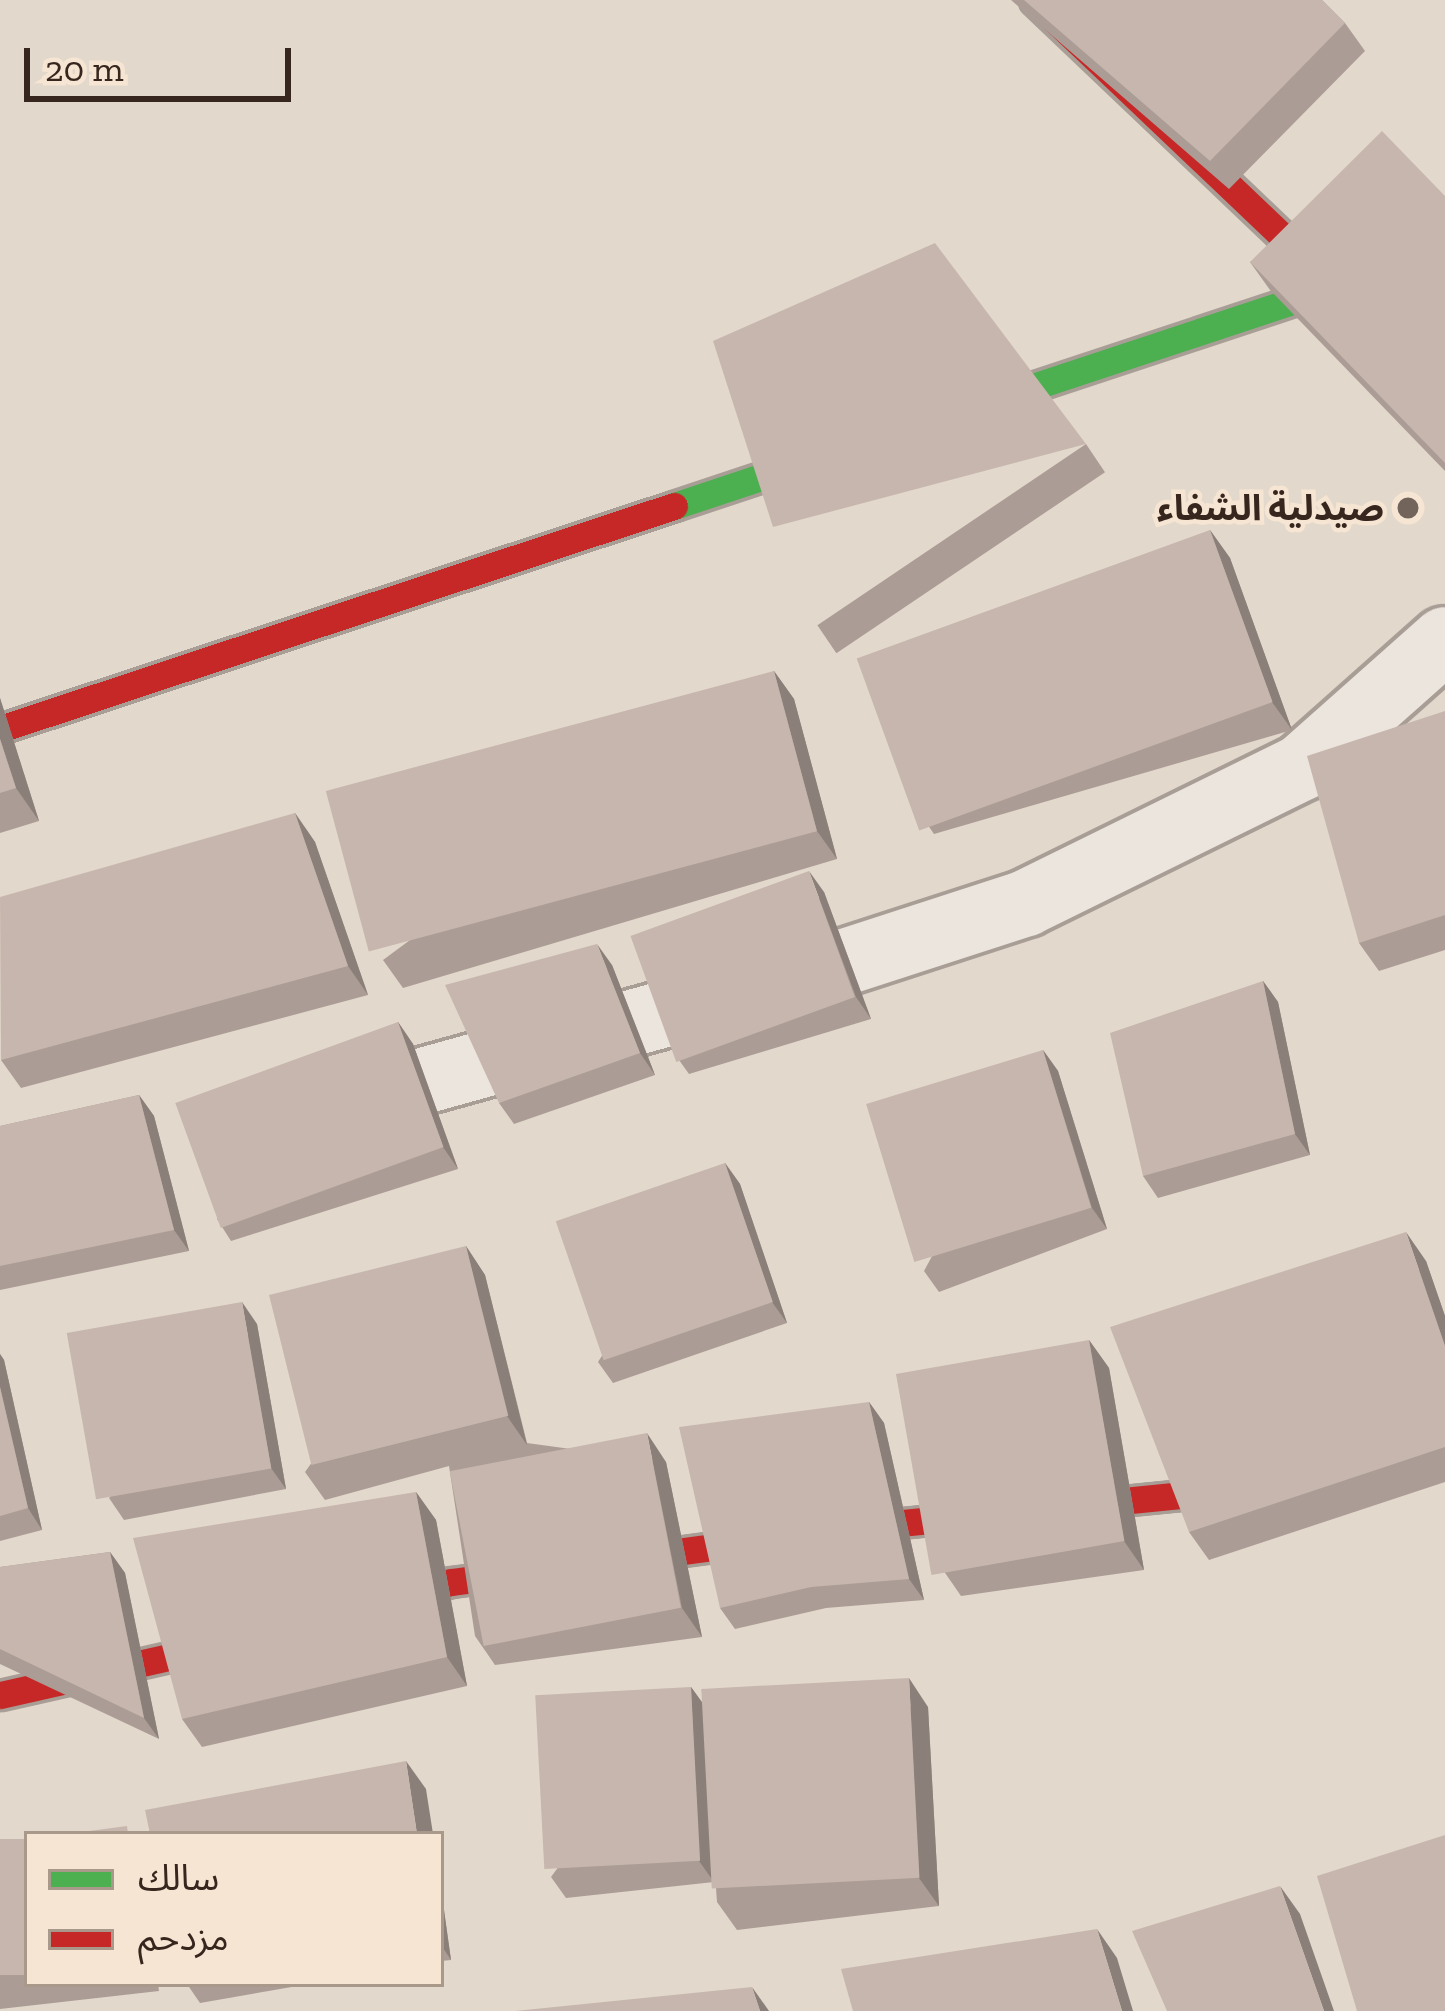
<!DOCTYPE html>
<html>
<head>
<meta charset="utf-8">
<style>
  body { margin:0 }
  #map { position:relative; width:1445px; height:2011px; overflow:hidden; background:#e3d8cc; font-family:"Zilla Slab","Noto Sans Arabic",serif }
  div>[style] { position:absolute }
  .roads { filter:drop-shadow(3px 0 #a89e96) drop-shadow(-3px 0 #a89e96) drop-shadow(0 3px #a89e96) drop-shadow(0 -3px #a89e96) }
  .street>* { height:66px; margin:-33px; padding:0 33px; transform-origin:33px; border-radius:33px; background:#ece5de }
  .fast>* { height:27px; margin:-13.5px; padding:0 13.5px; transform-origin:13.5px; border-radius:13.5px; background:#4caf50 }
  .jam>* { height:27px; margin:-13.5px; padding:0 13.5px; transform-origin:13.5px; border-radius:13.5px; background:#c62828 }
  .wall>* { inset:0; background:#ab9d95; transform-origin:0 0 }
  .shaded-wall>* { inset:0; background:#8b7f79 }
  .building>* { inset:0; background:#c7b6ad; transform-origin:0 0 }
  .dots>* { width:33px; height:33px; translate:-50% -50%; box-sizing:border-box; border:6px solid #f5e5d2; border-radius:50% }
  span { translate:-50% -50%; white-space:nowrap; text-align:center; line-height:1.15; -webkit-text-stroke:9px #f5e5d2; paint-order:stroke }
  .poi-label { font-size:36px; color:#37261e; font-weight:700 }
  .right { translate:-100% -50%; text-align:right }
  .legend { position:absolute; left:24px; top:1831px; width:420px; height:156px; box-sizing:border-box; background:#f5e5d2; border:3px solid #a9998a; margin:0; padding:15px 21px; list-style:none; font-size:36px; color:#37261e }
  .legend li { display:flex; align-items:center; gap:24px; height:60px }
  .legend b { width:60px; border:3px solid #a9998a }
  .scale { position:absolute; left:24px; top:48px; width:267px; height:54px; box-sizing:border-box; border:6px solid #37261e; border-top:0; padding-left:15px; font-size:36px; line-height:42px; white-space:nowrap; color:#37261e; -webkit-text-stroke:9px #f5e5d2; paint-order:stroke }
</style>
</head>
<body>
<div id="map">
  <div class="roads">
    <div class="street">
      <div style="left:340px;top:1104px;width:483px;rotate:-15.5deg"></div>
      <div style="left:805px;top:975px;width:232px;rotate:-18deg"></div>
      <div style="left:1026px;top:903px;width:308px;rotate:-26.2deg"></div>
      <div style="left:1302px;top:767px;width:191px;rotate:-41.6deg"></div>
    </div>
    <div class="fast">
      <div style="left:957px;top:412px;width:398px;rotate:-18.3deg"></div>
      <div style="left:674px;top:506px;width:177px;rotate:-18.4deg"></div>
    </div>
    <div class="jam">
      <div style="left:1034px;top:0;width:567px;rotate:43.57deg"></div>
      <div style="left:0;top:729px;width:710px;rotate:-18.31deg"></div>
      <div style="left:363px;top:1607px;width:91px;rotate:-15.9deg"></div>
      <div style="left:451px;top:1582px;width:424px;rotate:-7.6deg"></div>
      <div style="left:871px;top:1526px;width:396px;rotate:-5.7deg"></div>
      <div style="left:0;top:1695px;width:258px;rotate:-12.7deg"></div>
    </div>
  </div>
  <div class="wall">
    <div style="clip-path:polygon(1011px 0,1322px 0,1345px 23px,1365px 51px,1229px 189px)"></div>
    <div style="clip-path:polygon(1445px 196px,1445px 471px,1270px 290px,1250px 262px)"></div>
    <div style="left:1086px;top:444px;width:34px;height:324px;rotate:56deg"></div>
    <div style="clip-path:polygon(1210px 530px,1230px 558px,1292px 730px,934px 834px,914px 805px)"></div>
    <div style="clip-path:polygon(774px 671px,794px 699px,837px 859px,403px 988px,383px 960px)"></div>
    <div style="clip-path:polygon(0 698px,39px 821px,0 833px)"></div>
    <div style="clip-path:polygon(1445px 711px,1445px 950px,1379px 971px,1359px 943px)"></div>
    <div style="clip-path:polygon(295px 813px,315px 842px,368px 995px,21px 1088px,1px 1060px)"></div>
    <div style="clip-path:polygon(824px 892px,871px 1019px,689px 1074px,674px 1053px)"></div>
    <div style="clip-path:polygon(612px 965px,655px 1075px,514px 1124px,499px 1103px)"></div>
    <div style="clip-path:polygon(1263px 981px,1278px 1002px,1310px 1155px,1158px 1198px,1143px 1176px)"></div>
    <div style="clip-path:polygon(398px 1022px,413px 1044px,458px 1169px,231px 1241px,217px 1219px)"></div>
    <div style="clip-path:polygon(1043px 1050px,1058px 1071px,1107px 1229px,939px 1292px,924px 1271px)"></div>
    <div style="clip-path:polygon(139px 1095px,154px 1116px,189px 1251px,0 1290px,0 1126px)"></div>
    <div style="clip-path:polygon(725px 1163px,740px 1184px,787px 1323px,613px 1383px,598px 1362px)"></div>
    <div style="clip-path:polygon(466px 1246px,485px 1275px,527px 1443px,666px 1462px,702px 1637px,495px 1665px,475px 1636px,449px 1466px,325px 1500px,305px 1472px)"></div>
    <div style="clip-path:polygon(1426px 1261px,1445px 1316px,1445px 1482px,1209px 1560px,1189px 1532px)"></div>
    <div style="clip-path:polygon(257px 1324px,286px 1489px,124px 1520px,109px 1498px)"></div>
    <div style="clip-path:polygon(1089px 1340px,1109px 1368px,1144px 1570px,961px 1596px,941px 1567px)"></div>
    <div style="clip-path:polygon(0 1354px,4px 1360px,42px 1530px,0 1541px)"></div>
    <div style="clip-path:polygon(869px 1402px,884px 1423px,924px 1600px,826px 1608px,735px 1629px,720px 1608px)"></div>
    <div style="clip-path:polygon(416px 1492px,436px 1520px,467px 1686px,202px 1747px,182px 1719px)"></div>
    <div style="clip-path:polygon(110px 1552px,125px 1573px,159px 1739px,0 1664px,0 1567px)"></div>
    <div style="clip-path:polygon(691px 1687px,702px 1702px,928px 1707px,939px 1906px,737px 1930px,717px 1902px,712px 1834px,714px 1882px,566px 1898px,551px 1877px)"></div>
    <div style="clip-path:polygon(27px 1839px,27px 1984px,158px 1984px,159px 1991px,0 2009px,0 1843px)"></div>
    <div style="clip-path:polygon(441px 1889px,451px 1960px,441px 1961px)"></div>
    <div style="clip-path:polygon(187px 1984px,309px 1984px,200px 2003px)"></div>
  </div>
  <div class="shaded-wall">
    <div style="clip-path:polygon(1210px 530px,1230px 558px,1292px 730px,1272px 702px)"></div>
    <div style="clip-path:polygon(774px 671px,794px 699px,837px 859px,817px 831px)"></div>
    <div style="clip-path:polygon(0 698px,39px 821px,16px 788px,0 739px)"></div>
    <div style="clip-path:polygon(295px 813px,315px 842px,368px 995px,348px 966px)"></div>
    <div style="clip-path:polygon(809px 871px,824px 892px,871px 1019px,856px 997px)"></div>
    <div style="clip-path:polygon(597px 944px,612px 965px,655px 1075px,640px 1053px)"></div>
    <div style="clip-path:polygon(1263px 981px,1278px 1002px,1310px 1155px,1295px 1134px)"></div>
    <div style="clip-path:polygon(398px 1022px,413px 1044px,458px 1169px,443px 1147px)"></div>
    <div style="clip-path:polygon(1043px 1050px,1058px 1071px,1107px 1229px,1092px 1208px)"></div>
    <div style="clip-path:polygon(139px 1095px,154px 1116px,189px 1251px,174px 1230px)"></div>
    <div style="clip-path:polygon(725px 1163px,740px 1184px,787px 1323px,772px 1302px)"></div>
    <div style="clip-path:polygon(1406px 1232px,1426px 1261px,1445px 1316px,1445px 1346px)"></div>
    <div style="clip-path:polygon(466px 1246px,485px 1275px,527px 1445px,507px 1416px)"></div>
    <div style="clip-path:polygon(242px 1302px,257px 1324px,286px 1489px,271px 1468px)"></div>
    <div style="clip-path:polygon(1089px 1340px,1109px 1368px,1144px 1570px,1124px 1541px)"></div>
    <div style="clip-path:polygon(0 1354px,4px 1360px,42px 1530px,28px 1508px,0 1387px)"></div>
    <div style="clip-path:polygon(869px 1402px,884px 1423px,924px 1600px,909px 1579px)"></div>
    <div style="clip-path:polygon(647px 1433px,666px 1462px,702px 1637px,682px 1608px)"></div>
    <div style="clip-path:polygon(416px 1492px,436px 1520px,467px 1686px,447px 1657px)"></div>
    <div style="clip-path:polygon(110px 1552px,125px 1573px,159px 1739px,144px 1718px)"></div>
    <div style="clip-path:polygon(909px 1678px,928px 1707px,939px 1906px,919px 1878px)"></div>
    <div style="clip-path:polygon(691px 1687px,706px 1708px,714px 1882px,699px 1861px)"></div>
    <div style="clip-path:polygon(406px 1761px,426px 1789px,433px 1834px,417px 1834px)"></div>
    <div style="clip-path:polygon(1280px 1886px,1300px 1914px,1334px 2011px,1324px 2011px)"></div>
    <div style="clip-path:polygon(441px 1889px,451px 1960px,441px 1945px)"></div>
    <div style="clip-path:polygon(1097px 1929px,1117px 1958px,1133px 2011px,1122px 2011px)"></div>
    <div style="clip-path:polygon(752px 1987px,769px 2011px,760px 2011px)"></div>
  </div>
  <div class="building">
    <div style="clip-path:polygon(1024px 0,1322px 0,1345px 23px,1210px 161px)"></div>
    <div style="clip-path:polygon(1382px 131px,1445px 196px,1445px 463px,1250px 262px)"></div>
    <div style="clip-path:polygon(935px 243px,1086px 444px,773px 527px,713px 341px)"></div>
    <div style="left:1210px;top:530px;width:183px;height:376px;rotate:70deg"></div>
    <div style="left:774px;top:671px;width:166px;height:464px;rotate:75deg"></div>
    <div style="clip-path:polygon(1445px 711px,1445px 915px,1359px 943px,1307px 756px)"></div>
    <div style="clip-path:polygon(0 739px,16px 788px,0 793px)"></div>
    <div style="clip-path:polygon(295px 813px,348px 966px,1px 1060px,0 897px)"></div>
    <div style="left:809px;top:871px;width:134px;height:190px;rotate:70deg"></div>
    <div style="clip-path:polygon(597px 944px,640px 1053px,499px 1103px,445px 985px)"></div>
    <div style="clip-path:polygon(1263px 981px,1295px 1134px,1143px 1176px,1110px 1033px)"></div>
    <div style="left:398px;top:1022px;width:133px;height:237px;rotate:70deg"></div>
    <div style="left:1043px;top:1050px;width:165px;height:185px;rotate:73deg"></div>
    <div style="clip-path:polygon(139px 1095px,174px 1230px,0 1266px,0 1126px)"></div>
    <div style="left:725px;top:1163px;width:147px;height:179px;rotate:71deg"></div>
    <div style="clip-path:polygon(1406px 1232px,1445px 1346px,1445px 1447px,1189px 1532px,1110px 1327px)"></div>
    <div style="left:466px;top:1246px;width:175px;height:203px;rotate:76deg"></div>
    <div style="left:242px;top:1302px;width:169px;height:178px;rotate:80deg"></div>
    <div style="left:1089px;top:1340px;width:204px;height:196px;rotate:80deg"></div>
    <div style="clip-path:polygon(0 1387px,28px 1508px,0 1516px)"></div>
    <div style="clip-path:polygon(869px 1402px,909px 1579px,811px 1587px,720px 1608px,679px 1427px)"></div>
    <div style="left:647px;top:1433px;width:178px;height:201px;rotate:79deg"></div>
    <div style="clip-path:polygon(416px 1492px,447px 1657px,182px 1719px,133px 1538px)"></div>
    <div style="clip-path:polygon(110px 1552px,144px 1718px,0 1649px,0 1567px)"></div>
    <div style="left:909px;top:1678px;width:200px;height:208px;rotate:87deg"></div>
    <div style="left:691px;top:1687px;width:174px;height:156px;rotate:87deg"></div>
    <div style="clip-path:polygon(406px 1761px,417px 1834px,150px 1834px,145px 1810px)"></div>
    <div style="clip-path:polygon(127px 1826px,128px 1834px,67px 1834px)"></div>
    <div style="clip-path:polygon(1445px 1835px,1445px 2011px,1357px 2011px,1317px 1876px)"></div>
    <div style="left:27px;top:1839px;width:136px;height:27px;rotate:90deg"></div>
    <div style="clip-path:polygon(1280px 1886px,1324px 2011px,1167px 2011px,1132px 1931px)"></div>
    <div style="clip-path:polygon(1097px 1929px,1122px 2011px,853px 2011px,841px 1969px)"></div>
    <div style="clip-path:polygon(752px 1987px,760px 2011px,515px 2011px)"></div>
  </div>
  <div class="dots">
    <div style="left:1408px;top:508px;background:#73645b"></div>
  </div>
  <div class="poi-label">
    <span class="right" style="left:1384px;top:508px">صيدلية الشفاء</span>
  </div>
  <ul class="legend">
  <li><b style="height:15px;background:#4caf50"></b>سالك</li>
  <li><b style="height:15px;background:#c62828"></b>مزدحم</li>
  </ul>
  <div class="scale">20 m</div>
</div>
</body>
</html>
